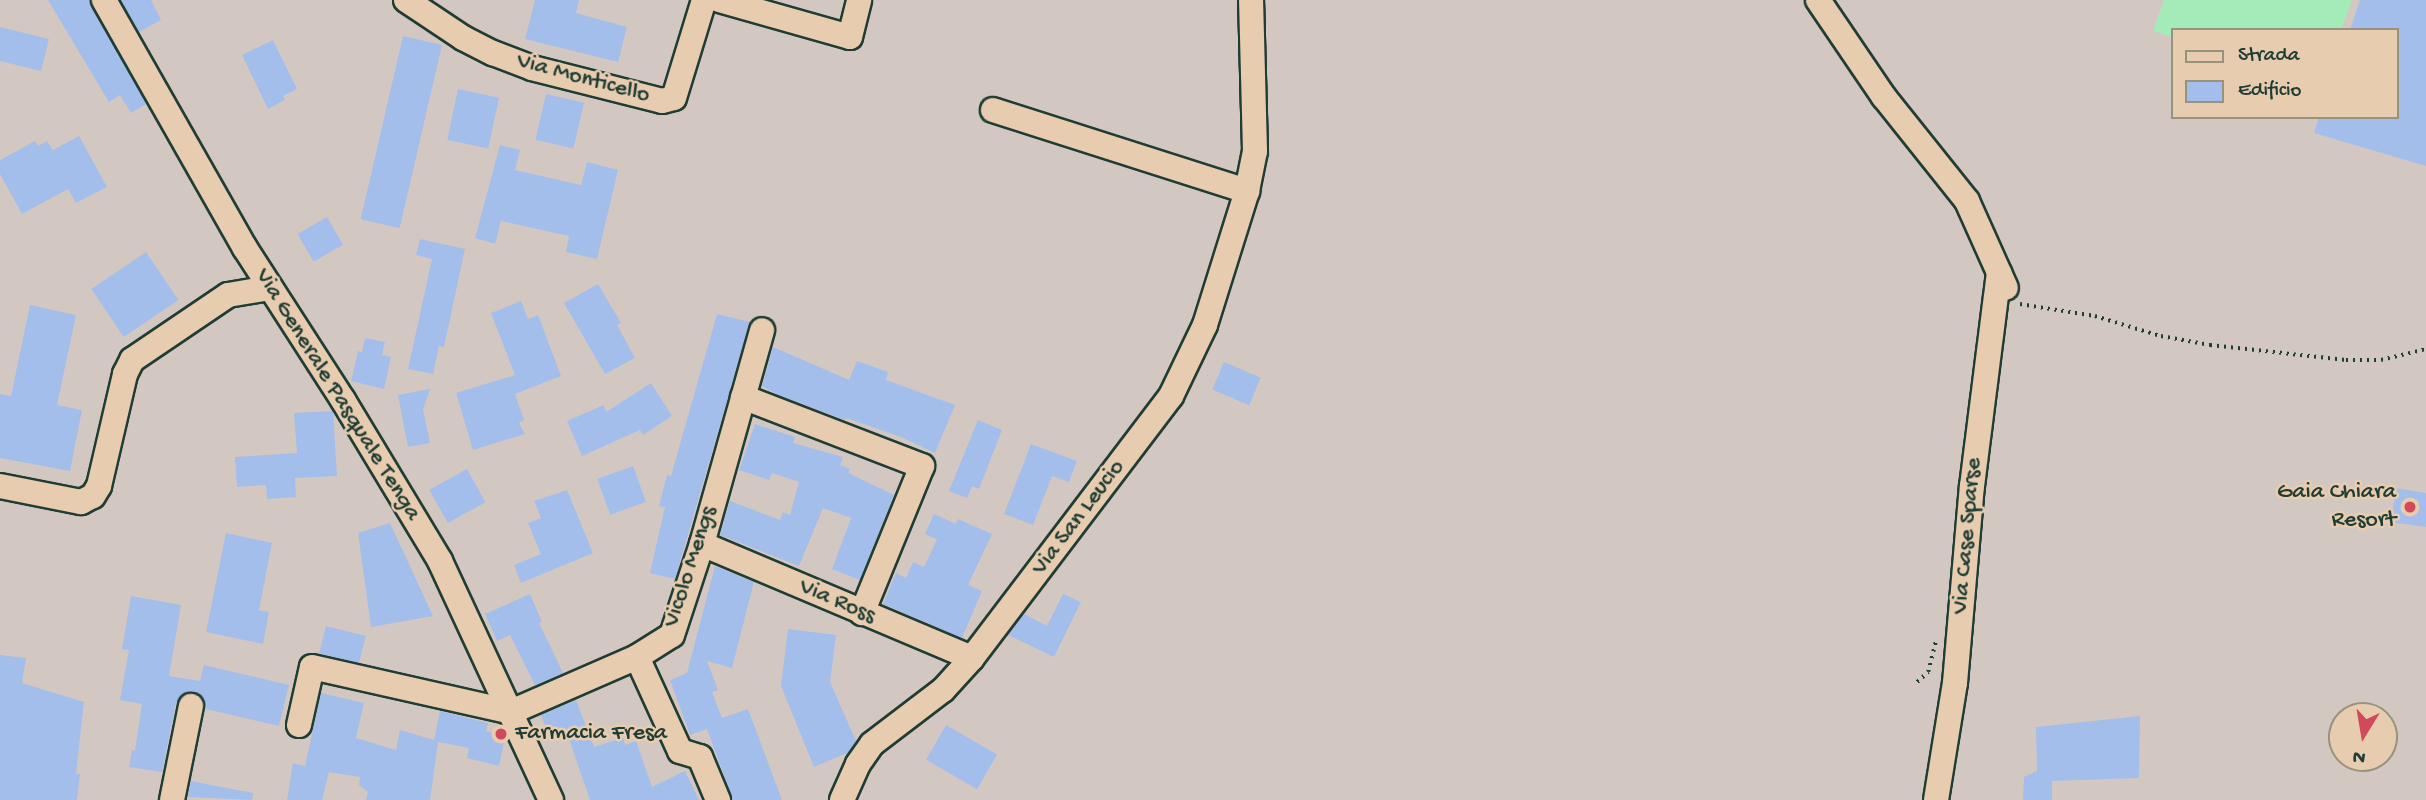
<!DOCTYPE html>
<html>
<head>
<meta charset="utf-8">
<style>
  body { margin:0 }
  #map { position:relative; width:2426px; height:800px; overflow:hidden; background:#d3c8c1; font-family:"Gochi Hand",sans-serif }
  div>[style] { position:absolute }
  .green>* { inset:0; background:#a3ebb9 }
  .building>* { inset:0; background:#a3beeb; transform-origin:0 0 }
  .path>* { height:3.5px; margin-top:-1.75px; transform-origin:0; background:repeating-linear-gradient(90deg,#1f3d34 0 2px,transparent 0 7px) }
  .roads { filter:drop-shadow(2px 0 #1f3d34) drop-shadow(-2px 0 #1f3d34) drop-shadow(0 2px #1f3d34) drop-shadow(0 -2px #1f3d34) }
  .minor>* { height:24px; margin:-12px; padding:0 12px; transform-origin:12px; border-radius:12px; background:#e8ccaf }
  .dots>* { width:19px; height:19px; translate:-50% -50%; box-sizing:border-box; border:4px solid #e8ccaf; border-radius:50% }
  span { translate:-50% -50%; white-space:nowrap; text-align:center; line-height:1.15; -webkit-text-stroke:5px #e8ccaf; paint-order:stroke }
  .street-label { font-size:24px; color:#1f3d34 }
  .poi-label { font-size:24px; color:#1f3d34 }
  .right { translate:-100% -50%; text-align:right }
  .left { translate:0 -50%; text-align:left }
  .legend { position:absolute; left:2171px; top:28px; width:228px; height:91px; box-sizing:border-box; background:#e8ccaf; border:2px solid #98937e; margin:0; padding:9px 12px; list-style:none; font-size:21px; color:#1f3d34 }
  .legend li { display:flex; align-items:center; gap:14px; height:35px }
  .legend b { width:35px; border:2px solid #98937e }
  .north { position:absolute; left:2328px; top:702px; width:70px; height:70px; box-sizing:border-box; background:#e8ccaf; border:2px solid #98937e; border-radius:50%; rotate:191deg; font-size:19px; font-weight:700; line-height:28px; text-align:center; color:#1f3d34 }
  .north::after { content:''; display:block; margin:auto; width:24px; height:32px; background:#d1495b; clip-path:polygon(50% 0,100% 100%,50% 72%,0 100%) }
</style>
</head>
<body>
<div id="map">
  <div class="green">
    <div style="clip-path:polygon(2164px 0,2352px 0,2341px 30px,2172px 30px,2172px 37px,2153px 31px)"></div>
  </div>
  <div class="building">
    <div style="clip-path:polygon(48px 0,89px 0,146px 104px,131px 113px,120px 95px,109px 102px)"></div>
    <div style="clip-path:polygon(121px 0,151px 0,161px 20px,139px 32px)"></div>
    <div style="clip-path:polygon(535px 0,579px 0,576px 13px,627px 27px,618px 62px,525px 39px)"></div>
    <div style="clip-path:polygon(2360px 0,2426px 0,2426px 166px,2314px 133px,2319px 117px,2396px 117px,2396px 30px,2350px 30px)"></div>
    <div style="clip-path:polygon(0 27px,49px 39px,41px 71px,0 61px)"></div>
    <div style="left:403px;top:36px;width:40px;height:188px;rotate:13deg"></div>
    <div style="clip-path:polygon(273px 40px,297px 89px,283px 96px,285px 100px,268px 109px,242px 55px)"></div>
    <div style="left:458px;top:89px;width:42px;height:52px;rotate:12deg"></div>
    <div style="left:546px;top:94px;width:39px;height:47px;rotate:13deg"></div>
    <div style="clip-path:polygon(79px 136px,107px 187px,76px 203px,68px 189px,22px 214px,0 174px,0 160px,35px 141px,38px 146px,47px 141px,53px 150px)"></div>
    <div style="clip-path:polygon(500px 145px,520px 150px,515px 170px,581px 185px,587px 162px,618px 170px,597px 259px,566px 252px,569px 236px,501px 221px,495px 244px,475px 238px)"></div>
    <div style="left:327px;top:217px;width:32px;height:34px;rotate:60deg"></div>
    <div style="clip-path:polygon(420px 239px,465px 249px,444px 347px,439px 346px,433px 374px,408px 369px,432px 259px,416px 255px)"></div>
    <div style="left:146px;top:252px;width:58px;height:66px;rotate:56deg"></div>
    <div style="clip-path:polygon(598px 284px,621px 323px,617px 325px,635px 358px,605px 374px,564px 303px)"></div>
    <div style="clip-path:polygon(521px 301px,528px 319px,538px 315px,561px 376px,515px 394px,524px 420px,519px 423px,525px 434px,473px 450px,456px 393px,515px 375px,491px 313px)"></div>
    <div style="clip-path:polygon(30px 305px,76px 315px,57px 405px,82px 410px,70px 471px,0 458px,0 394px,11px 396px)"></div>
    <div style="clip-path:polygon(717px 314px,750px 322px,675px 579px,650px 573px,665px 507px,659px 506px,667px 475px,671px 476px)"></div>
    <div style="clip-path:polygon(365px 338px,385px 342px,382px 355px,391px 357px,384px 389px,351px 381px,358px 351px,362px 352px)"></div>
    <div style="clip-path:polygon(773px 347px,849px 380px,857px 361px,888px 372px,886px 380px,955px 405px,935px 453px,901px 437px,846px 418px,845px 420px,778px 395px,762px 386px)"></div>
    <div style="left:1224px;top:362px;width:40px;height:30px;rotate:23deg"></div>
    <div style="clip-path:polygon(651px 383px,672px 416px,643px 435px,640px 430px,582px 456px,567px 421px,604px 405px,606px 412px)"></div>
    <div style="clip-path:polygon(430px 389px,423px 409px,430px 443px,408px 447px,398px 395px)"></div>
    <div style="clip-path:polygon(333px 411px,337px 476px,295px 478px,296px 497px,267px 499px,266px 485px,237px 487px,235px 457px,297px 453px,294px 413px)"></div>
    <div style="clip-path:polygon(978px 420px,1002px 430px,979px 489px,972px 486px,967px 498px,949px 491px)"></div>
    <div style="clip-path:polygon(755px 424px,795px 437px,793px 443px,843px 457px,840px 465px,850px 469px,848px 473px,894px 495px,860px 580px,832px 569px,851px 518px,823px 508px,799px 566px,720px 535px,730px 501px,780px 520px,783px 512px,790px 515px,799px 482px,772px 473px,769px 480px,739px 470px)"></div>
    <div style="clip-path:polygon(1031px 444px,1077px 461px,1069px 482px,1052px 476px,1033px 525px,1004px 514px)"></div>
    <div style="left:633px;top:466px;width:38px;height:38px;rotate:70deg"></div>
    <div style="left:467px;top:469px;width:38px;height:43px;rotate:61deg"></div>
    <div style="clip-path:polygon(2396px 488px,2426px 493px,2426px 527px,2391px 522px)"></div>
    <div style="clip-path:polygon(567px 490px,593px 553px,521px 583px,514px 565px,541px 554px,528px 523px,541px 518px,534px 501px)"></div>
    <div style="clip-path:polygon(934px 514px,956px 524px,958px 519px,992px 534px,968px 585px,982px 591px,962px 638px,883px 604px,896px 573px,906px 578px,913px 562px,924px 567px,937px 539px,925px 534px)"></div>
    <div style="clip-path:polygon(390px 523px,433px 616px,371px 627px,358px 533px)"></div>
    <div style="clip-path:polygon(226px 533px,272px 543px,259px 610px,269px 612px,263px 644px,206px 632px)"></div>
    <div style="clip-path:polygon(715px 566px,754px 582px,732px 668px,707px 661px,718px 690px,712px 692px,722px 718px,748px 709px,782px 800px,733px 800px,707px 729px,690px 735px,670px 680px,687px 673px)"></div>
    <div style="clip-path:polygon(530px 594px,542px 622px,539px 623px,563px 673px,535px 685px,510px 635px,497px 641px,485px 614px)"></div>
    <div style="clip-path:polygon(1063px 594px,1081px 602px,1054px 657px,1008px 635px,1024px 614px,1047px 626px)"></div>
    <div style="clip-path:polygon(131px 596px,181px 605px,169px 676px,200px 681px,204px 665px,289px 685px,279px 726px,206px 709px,201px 695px,187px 692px,176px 703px,162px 772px,129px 767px,132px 750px,135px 751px,142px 704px,120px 700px,129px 650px,122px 649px)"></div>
    <div style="left:326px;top:626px;width:41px;height:28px;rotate:14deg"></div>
    <div style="clip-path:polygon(788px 629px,836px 635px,830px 682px,856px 741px,849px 752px,814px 767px,781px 686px)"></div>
    <div style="clip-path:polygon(0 655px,26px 658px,22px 683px,84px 702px,76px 774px,80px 774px,77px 800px,0 800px)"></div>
    <div style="clip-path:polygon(321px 693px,364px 703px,356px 738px,396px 750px,400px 730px,434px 740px,440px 711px,488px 723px,486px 731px,505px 737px,499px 766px,467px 758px,469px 748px,438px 742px,430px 800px,366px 800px,368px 792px,359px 785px,360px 777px,329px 772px,322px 800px,287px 800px,293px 763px,305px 766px)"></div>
    <div style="clip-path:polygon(576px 700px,594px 747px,623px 738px,625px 745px,636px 741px,652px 787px,685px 771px,699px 800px,590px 800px,567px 733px,550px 740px,541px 715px)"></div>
    <div style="clip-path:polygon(2140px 716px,2139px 778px,2052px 781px,2052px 800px,2023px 800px,2024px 777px,2037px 771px,2036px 727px)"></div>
    <div style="left:946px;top:725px;width:59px;height:40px;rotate:30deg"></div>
    <div style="clip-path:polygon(191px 781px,253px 793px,252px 800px,188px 797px)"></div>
  </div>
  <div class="path">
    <div style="left:2020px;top:304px;width:76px;rotate:9.1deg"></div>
    <div style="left:2095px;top:316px;width:69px;rotate:16.9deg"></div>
    <div style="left:2161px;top:336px;width:50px;rotate:10.4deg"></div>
    <div style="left:2210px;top:345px;width:137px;rotate:6.3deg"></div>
    <div style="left:2346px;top:360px;width:35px"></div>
    <div style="left:2381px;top:360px;width:46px;rotate:-13.7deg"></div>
    <div style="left:1917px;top:682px;width:15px;rotate:-42deg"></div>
    <div style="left:1928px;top:672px;width:33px;rotate:-76deg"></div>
  </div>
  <div class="roads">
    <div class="minor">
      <div style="left:104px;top:0;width:285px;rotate:60.4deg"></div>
      <div style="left:245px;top:248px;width:181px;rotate:57.2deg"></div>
      <div style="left:343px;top:400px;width:188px;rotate:58.9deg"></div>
      <div style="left:440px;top:561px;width:264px;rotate:65.1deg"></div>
      <div style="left:406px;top:0;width:69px;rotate:33.7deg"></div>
      <div style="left:463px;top:38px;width:34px;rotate:27deg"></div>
      <div style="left:493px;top:53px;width:42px;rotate:21deg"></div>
      <div style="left:532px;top:68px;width:134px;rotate:14.2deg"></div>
      <div style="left:662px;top:101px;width:12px;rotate:-14deg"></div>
      <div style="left:674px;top:98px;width:102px;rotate:-73deg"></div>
      <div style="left:719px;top:0;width:136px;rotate:15.8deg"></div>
      <div style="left:850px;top:37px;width:38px;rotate:-76deg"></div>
      <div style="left:1818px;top:0;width:117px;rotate:55.8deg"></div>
      <div style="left:1884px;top:97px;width:133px;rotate:51.4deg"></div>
      <div style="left:1967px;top:201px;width:95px;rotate:65.9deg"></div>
      <div style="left:993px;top:110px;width:267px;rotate:17.7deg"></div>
      <div style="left:743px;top:397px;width:192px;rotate:21.1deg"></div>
      <div style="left:922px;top:466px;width:159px;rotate:112.2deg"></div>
      <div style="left:0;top:486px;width:83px;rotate:11.2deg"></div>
      <div style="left:81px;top:502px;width:13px;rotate:-27deg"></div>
      <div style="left:93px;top:496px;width:12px;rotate:-59deg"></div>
      <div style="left:99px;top:486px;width:115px;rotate:-76.9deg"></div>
      <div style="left:125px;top:374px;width:16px;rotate:-63deg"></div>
      <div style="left:132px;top:360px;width:116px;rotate:-34.1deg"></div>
      <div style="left:228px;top:295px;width:43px;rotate:-9.5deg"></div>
      <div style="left:702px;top:544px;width:293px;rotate:22.9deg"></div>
      <div style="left:637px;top:657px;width:103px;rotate:65.4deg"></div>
      <div style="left:680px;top:751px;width:21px;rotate:17deg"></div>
      <div style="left:700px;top:757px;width:47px;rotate:67.3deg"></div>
      <div style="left:299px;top:725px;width:59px;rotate:-77.4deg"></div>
      <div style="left:312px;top:667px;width:204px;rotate:12.7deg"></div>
      <div style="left:511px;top:712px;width:137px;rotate:-23.6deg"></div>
      <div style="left:637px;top:657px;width:41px;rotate:-32.2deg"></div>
      <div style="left:672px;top:635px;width:96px;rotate:-71.8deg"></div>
      <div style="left:702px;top:544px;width:222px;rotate:-74.3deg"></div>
      <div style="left:172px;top:800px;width:96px;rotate:-78.6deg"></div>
      <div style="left:842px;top:800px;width:39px;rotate:-66deg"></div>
      <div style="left:858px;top:764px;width:24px;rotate:-55deg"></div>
      <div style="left:872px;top:744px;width:89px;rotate:-37.3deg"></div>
      <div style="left:943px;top:690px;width:43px;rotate:-47.8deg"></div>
      <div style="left:972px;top:658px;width:329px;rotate:-52.8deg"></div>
      <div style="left:1171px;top:396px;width:79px;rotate:-64.4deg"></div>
      <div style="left:1205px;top:325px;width:140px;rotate:-72.6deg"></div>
      <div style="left:1247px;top:191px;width:41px;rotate:-78.7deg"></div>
      <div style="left:1255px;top:151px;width:151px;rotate:-91.5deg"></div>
      <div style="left:1936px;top:800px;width:119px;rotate:-80.8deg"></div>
      <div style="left:1955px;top:683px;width:198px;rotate:-85.1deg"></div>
      <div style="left:1972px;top:486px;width:215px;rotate:-82.8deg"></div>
    </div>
  </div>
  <div class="dots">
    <div style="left:2410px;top:507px;background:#d1495b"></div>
    <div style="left:501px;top:734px;background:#d1495b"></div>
  </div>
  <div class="street-label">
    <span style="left:583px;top:79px;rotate:15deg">Via Monticello</span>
    <span style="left:337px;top:395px;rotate:58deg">Via Generale Pasquale Tenga</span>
    <span style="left:1079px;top:518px;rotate:-53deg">Via San Leucio</span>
    <span style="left:1968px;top:536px;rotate:-85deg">Via Case Sparse</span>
    <span style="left:691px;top:567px;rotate:-72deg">Vicolo Mengs</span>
    <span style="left:837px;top:602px;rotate:23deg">Via Ross</span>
  </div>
  <div class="poi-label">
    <span class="right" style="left:2396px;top:507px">Gaia Chiara<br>Resort</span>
    <span class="left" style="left:515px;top:734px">Farmacia Fresa</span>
  </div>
  <ul class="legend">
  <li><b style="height:9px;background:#e8ccaf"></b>Strada</li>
  <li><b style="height:19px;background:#a3beeb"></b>Edificio</li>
  </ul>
  <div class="north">N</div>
</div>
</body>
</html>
